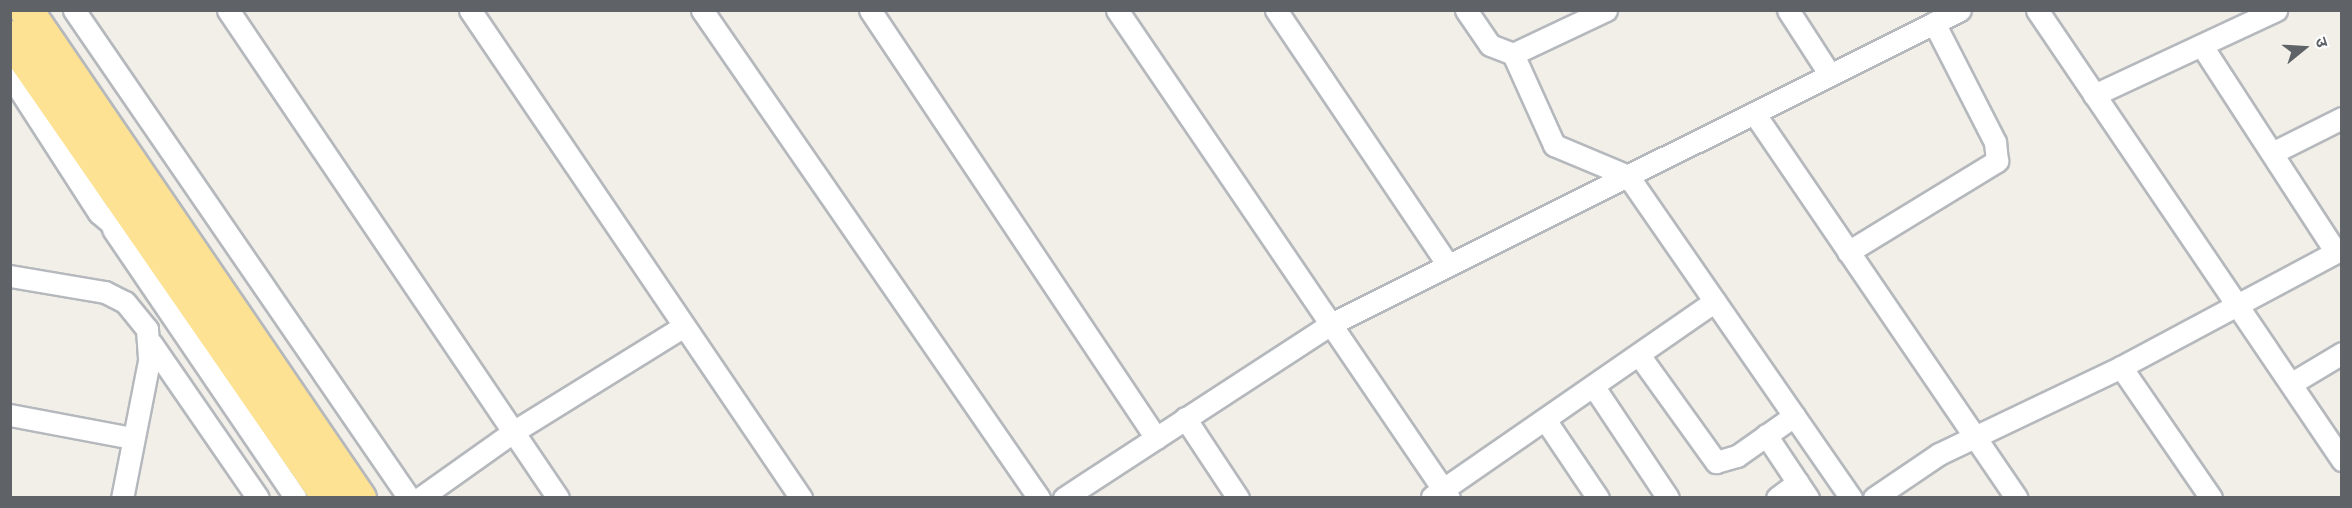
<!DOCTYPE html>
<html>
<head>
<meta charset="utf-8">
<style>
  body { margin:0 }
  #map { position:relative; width:2352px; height:508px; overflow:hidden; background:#f1efe8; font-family:"Space Grotesk","Noto Sans Devanagari",sans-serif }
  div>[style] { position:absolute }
  .roads { filter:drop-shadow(2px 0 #b5b8bc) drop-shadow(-2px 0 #b5b8bc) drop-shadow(0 2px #b5b8bc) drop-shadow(0 -2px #b5b8bc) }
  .street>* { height:21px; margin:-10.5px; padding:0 10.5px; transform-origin:10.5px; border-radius:10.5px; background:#fff }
  .highway>* { height:33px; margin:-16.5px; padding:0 16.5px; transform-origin:16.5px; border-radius:16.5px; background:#fde293 }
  span { translate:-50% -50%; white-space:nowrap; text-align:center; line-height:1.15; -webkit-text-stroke:6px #fff; paint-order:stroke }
  .frame { position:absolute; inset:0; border:12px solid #5f6368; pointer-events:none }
  .north { position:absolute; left:2274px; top:18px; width:60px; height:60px; -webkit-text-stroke:4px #fff; paint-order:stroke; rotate:72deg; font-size:16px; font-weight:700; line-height:24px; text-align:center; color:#5f6368 }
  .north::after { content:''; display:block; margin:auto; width:21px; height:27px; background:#5f6368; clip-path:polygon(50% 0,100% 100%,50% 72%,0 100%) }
</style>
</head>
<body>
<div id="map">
  <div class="roads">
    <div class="street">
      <div style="left:74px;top:10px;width:592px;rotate:55.53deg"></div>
      <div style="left:228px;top:10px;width:589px;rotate:55.93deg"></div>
      <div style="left:470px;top:10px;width:590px;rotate:55.85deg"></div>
      <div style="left:702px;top:10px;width:593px;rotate:55.37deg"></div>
      <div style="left:870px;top:10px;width:515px;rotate:56.25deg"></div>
      <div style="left:1117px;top:10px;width:590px;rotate:55.77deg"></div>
      <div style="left:1276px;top:10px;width:308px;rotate:56deg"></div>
      <div style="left:1466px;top:10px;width:42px;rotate:55.6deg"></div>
      <div style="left:1490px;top:45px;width:25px;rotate:21deg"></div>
      <div style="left:1513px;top:54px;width:103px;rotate:-25.3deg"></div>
      <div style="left:1788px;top:10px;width:77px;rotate:57.1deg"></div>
      <div style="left:2037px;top:10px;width:544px;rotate:55.87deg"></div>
      <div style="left:2202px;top:46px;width:246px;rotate:57deg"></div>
      <div style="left:1513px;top:54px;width:100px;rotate:65.7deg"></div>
      <div style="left:1554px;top:145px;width:80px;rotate:22.7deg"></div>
      <div style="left:1628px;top:176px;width:392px;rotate:55.3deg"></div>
      <div style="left:10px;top:75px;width:164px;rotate:57.2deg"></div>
      <div style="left:99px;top:213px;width:35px;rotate:40deg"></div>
      <div style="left:2094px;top:95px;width:201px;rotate:-25deg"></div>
      <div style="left:1754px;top:113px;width:466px;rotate:55.7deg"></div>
      <div style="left:2272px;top:153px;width:78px;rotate:-26.6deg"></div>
      <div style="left:113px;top:229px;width:325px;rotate:55.8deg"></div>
      <div style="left:1848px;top:252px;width:175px;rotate:-31.4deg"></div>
      <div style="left:1997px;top:161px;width:19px;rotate:-96deg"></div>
      <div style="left:1995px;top:142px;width:134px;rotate:-117.1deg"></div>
      <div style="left:10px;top:276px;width:96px;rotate:9.6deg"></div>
      <div style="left:105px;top:292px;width:22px;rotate:27deg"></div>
      <div style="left:125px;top:302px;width:35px;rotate:51deg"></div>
      <div style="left:147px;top:329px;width:32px;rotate:86deg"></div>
      <div style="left:149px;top:361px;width:140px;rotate:101.1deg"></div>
      <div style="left:151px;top:343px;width:188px;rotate:55.4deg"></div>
      <div style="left:1639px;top:355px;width:132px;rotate:54.3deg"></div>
      <div style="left:1716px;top:462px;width:22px;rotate:-16deg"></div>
      <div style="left:1737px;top:456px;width:70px;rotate:-35.1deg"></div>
      <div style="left:2121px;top:367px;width:159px;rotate:55.5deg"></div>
      <div style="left:2292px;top:383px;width:58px;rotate:-31deg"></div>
      <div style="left:1594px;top:387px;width:133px;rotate:56.3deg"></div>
      <div style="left:10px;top:415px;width:124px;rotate:10.7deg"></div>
      <div style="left:1185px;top:418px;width:96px;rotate:56.5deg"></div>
      <div style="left:1546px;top:421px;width:93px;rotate:56deg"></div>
      <div style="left:1766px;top:435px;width:76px;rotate:56.3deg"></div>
      <div style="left:1432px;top:497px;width:344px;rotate:-34.7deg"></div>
      <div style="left:420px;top:498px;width:114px;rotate:-35.4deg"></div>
      <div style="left:513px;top:432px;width:201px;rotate:-31.8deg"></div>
      <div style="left:1064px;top:498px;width:316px;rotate:-33.1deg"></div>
      <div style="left:1329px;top:325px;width:705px;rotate:-26.53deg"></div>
      <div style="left:1777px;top:498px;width:26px;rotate:-37deg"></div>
      <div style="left:1874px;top:498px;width:78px;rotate:-34.1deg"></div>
      <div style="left:1939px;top:454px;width:202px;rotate:-25.5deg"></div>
      <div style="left:2121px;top:367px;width:251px;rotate:-28.1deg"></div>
    </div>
    <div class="highway">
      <div style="left:26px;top:10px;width:591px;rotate:55.69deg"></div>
      <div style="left:10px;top:37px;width:561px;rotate:55.32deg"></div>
    </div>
  </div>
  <div class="frame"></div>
  <div class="north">उ</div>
</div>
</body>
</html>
